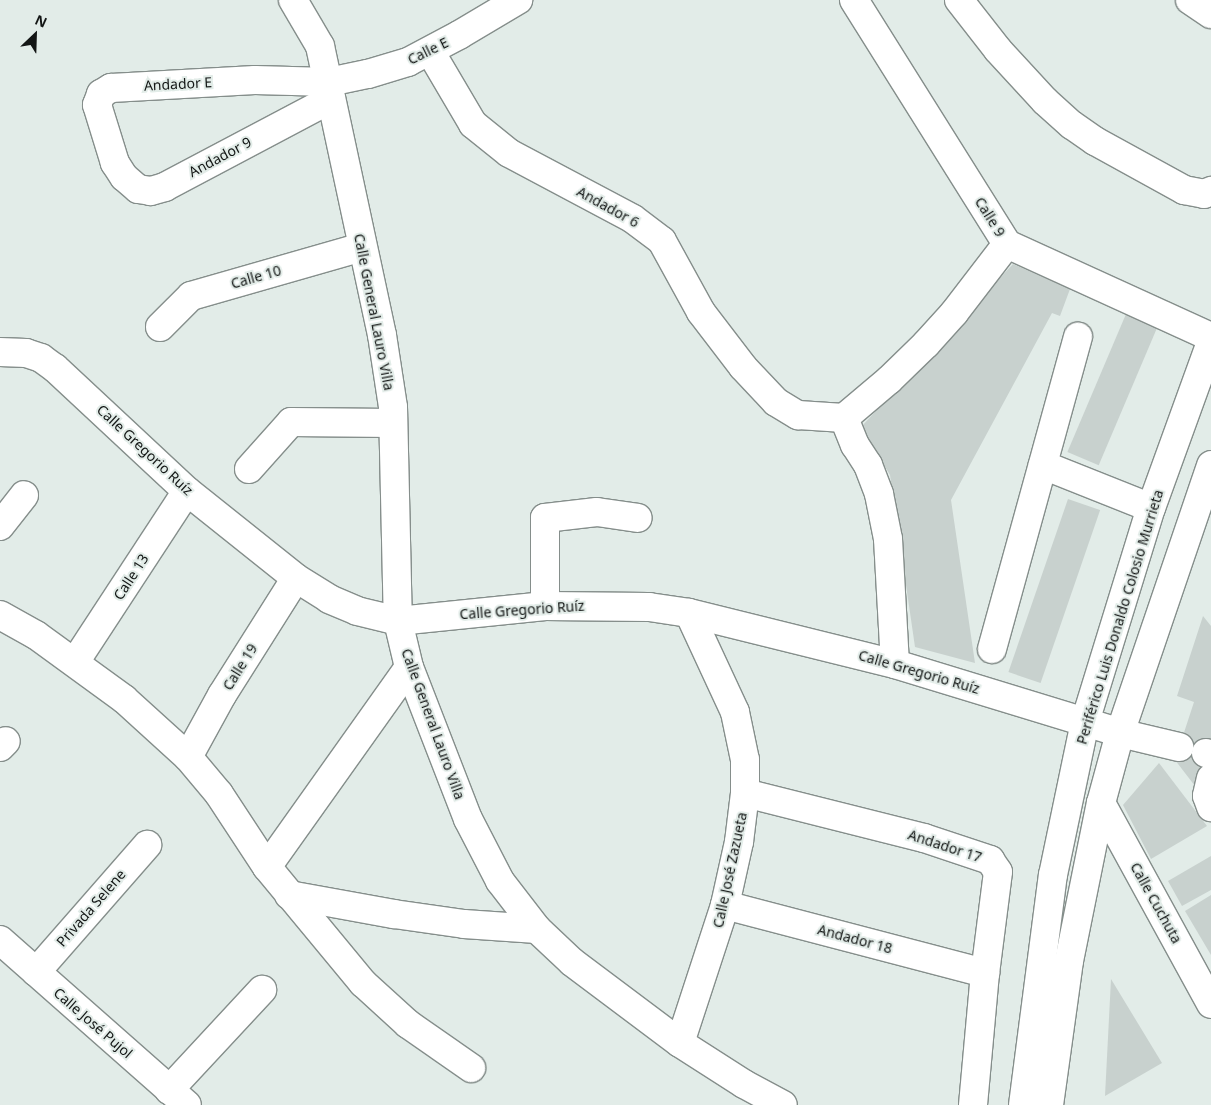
<!DOCTYPE html>
<html>
<head>
<meta charset="utf-8">
<style>
  body { margin:0 }
  #map { position:relative; width:1211px; height:1105px; overflow:hidden; background:#e2ece8; font-family:"Noto Sans",sans-serif }
  div>[style] { position:absolute }
  .building>* { inset:0; background:#c8d1ce; transform-origin:0 0 }
  .roads { filter:drop-shadow(1px 0 #858e8b) drop-shadow(-1px 0 #858e8b) drop-shadow(0 1px #858e8b) drop-shadow(0 -1px #858e8b) }
  .minor>* { height:28px; margin:-14px; padding:0 14px; transform-origin:14px; border-radius:14px; background:#fff }
  .major>* { height:28px; margin:-14px; padding:0 14px; transform-origin:14px; border-radius:14px; background:#fff }
  span { translate:-50% -50%; white-space:nowrap; text-align:center; line-height:1.15; -webkit-text-stroke:4px #e2ece8; paint-order:stroke }
  .street-label { font-size:14px; color:#131615 }
  .north { position:absolute; left:10px; top:10px; width:50px; height:50px; -webkit-text-stroke:4px #e2ece8; paint-order:stroke; rotate:24deg; font-size:14px; font-weight:700; line-height:20px; text-align:center; color:#131615 }
  .north::after { content:''; display:block; margin:auto; width:18px; height:22px; background:#131615; clip-path:polygon(50% 0,100% 100%,50% 72%,0 100%) }
</style>
</head>
<body>
<div id="map">
  <div class="building">
    <div style="clip-path:polygon(1013px 264px,1070px 289px,1060px 316px,1052px 313px,951px 500px,975px 663px,915px 647px,890px 475px,861px 427px)"></div>
    <div style="left:1126px;top:314px;width:34px;height:150px;rotate:23deg"></div>
    <div style="left:1068px;top:499px;width:34px;height:183px;rotate:19deg"></div>
    <div style="clip-path:polygon(1203px 616px,1211px 626px,1211px 740px,1195px 786px,1175px 760px,1194px 702px,1177px 696px)"></div>
    <div style="clip-path:polygon(1159px 763px,1207px 826px,1151px 859px,1123px 805px)"></div>
    <div style="clip-path:polygon(1211px 856px,1211px 890px,1182px 906px,1168px 881px)"></div>
    <div style="clip-path:polygon(1211px 895px,1211px 955px,1185px 911px)"></div>
    <div style="clip-path:polygon(1111px 979px,1162px 1063px,1105px 1096px)"></div>
  </div>
  <div class="roads">
    <div class="minor">
      <div style="left:293px;top:0;width:53px;rotate:59.6deg"></div>
      <div style="left:320px;top:46px;width:296px;rotate:77.9deg"></div>
      <div style="left:382px;top:335px;width:73px;rotate:81.3deg"></div>
      <div style="left:393px;top:407px;width:214px;rotate:88.7deg"></div>
      <div style="left:398px;top:621px;width:47px;rotate:76.6deg"></div>
      <div style="left:409px;top:667px;width:163px;rotate:68.8deg"></div>
      <div style="left:468px;top:819px;width:70px;rotate:62.7deg"></div>
      <div style="left:500px;top:881px;width:61px;rotate:52.4deg"></div>
      <div style="left:537px;top:929px;width:48px;rotate:43.3deg"></div>
      <div style="left:572px;top:962px;width:135px;rotate:36.9deg"></div>
      <div style="left:680px;top:1043px;width:76px;rotate:32.6deg"></div>
      <div style="left:744px;top:1084px;width:44px;rotate:28.3deg"></div>
      <div style="left:854px;top:0;width:288px;rotate:57.9deg"></div>
      <div style="left:1007px;top:244px;width:224px;rotate:24.5deg"></div>
      <div style="left:959px;top:0;width:63px;rotate:52deg"></div>
      <div style="left:998px;top:50px;width:69px;rotate:47.3deg"></div>
      <div style="left:1045px;top:101px;width:36px;rotate:42deg"></div>
      <div style="left:1072px;top:125px;width:28px;rotate:35deg"></div>
      <div style="left:1095px;top:141px;width:102px;rotate:28.8deg"></div>
      <div style="left:1184px;top:190px;width:20px;rotate:11deg"></div>
      <div style="left:1204px;top:194px;width:8px;rotate:-23deg"></div>
      <div style="left:1190px;top:0;width:25px;rotate:34deg"></div>
      <div style="left:430px;top:51px;width:85px;rotate:59.5deg"></div>
      <div style="left:473px;top:124px;width:46px;rotate:38.9deg"></div>
      <div style="left:509px;top:153px;width:140px;rotate:28deg"></div>
      <div style="left:633px;top:219px;width:36px;rotate:37deg"></div>
      <div style="left:662px;top:241px;width:81px;rotate:61.2deg"></div>
      <div style="left:701px;top:312px;width:69px;rotate:52.6deg"></div>
      <div style="left:743px;top:367px;width:48px;rotate:46.7deg"></div>
      <div style="left:776px;top:402px;width:26px;rotate:31deg"></div>
      <div style="left:798px;top:415px;width:46px;rotate:3.7deg"></div>
      <div style="left:331px;top:99px;width:188px;rotate:152.1deg"></div>
      <div style="left:165px;top:187px;width:15px;rotate:164deg"></div>
      <div style="left:151px;top:191px;width:13px;rotate:-171deg"></div>
      <div style="left:138px;top:189px;width:18px;rotate:-139deg"></div>
      <div style="left:124px;top:177px;width:17px;rotate:-123deg"></div>
      <div style="left:115px;top:163px;width:61px;rotate:-107.2deg"></div>
      <div style="left:97px;top:105px;width:12px;rotate:-70deg"></div>
      <div style="left:101px;top:94px;width:12px;rotate:-31deg"></div>
      <div style="left:111px;top:88px;width:144px;rotate:-3.2deg"></div>
      <div style="left:255px;top:80px;width:74px;rotate:1.5deg"></div>
      <div style="left:329px;top:82px;width:40px;rotate:-12deg"></div>
      <div style="left:368px;top:74px;width:42px;rotate:-16.7deg"></div>
      <div style="left:408px;top:62px;width:58px;rotate:-27.9deg"></div>
      <div style="left:459px;top:35px;width:69px;rotate:-30.7deg"></div>
      <div style="left:160px;top:327px;width:44px;rotate:-45deg"></div>
      <div style="left:191px;top:296px;width:178px;rotate:-16deg"></div>
      <div style="left:0;top:352px;width:26px;rotate:2deg"></div>
      <div style="left:26px;top:353px;width:16px;rotate:18deg"></div>
      <div style="left:41px;top:358px;width:17px;rotate:36deg"></div>
      <div style="left:55px;top:368px;width:180px;rotate:43deg"></div>
      <div style="left:187px;top:491px;width:139px;rotate:38.6deg"></div>
      <div style="left:296px;top:578px;width:39px;rotate:32deg"></div>
      <div style="left:329px;top:599px;width:30px;rotate:23deg"></div>
      <div style="left:357px;top:611px;width:42px;rotate:13.7deg"></div>
      <div style="left:398px;top:621px;width:148px;rotate:-5.8deg"></div>
      <div style="left:545px;top:606px;width:104px;rotate:0.6deg"></div>
      <div style="left:649px;top:607px;width:40px;rotate:8.5deg"></div>
      <div style="left:689px;top:613px;width:212px;rotate:13.9deg"></div>
      <div style="left:895px;top:664px;width:235px;rotate:17deg"></div>
      <div style="left:1120px;top:733px;width:61px;rotate:13.3deg"></div>
      <div style="left:844px;top:418px;width:29px;rotate:68deg"></div>
      <div style="left:855px;top:445px;width:24px;rotate:57deg"></div>
      <div style="left:868px;top:465px;width:31px;rotate:69deg"></div>
      <div style="left:879px;top:494px;width:46px;rotate:78.7deg"></div>
      <div style="left:888px;top:539px;width:125px;rotate:86.8deg"></div>
      <div style="left:844px;top:418px;width:59px;rotate:-40.2deg"></div>
      <div style="left:889px;top:380px;width:52px;rotate:-44.2deg"></div>
      <div style="left:926px;top:344px;width:42px;rotate:-47.9deg"></div>
      <div style="left:954px;top:313px;width:87px;rotate:-52.5deg"></div>
      <div style="left:1043px;top:465px;width:116px;rotate:21.7deg"></div>
      <div style="left:249px;top:469px;width:63px;rotate:-48.2deg"></div>
      <div style="left:291px;top:422px;width:102px;rotate:0.6deg"></div>
      <div style="left:0;top:526px;width:39px;rotate:-52deg"></div>
      <div style="left:545px;top:606px;width:88px;rotate:-90deg"></div>
      <div style="left:545px;top:518px;width:52px;rotate:-6.6deg"></div>
      <div style="left:597px;top:512px;width:41px;rotate:8.3deg"></div>
      <div style="left:0;top:615px;width:41px;rotate:29.1deg"></div>
      <div style="left:36px;top:635px;width:109px;rotate:36deg"></div>
      <div style="left:124px;top:699px;width:86px;rotate:42.2deg"></div>
      <div style="left:188px;top:757px;width:48px;rotate:50deg"></div>
      <div style="left:219px;top:794px;width:87px;rotate:56.7deg"></div>
      <div style="left:267px;top:867px;width:151px;rotate:50.4deg"></div>
      <div style="left:363px;top:983px;width:61px;rotate:42.3deg"></div>
      <div style="left:408px;top:1024px;width:77px;rotate:34.9deg"></div>
      <div style="left:992px;top:649px;width:324px;rotate:-74.6deg"></div>
      <div style="left:75px;top:662px;width:204px;rotate:-56.8deg"></div>
      <div style="left:0;top:747px;width:8px;rotate:-45deg"></div>
      <div style="left:1206px;top:753px;width:5px;rotate:22deg"></div>
      <div style="left:188px;top:757px;width:71px;rotate:-61.3deg"></div>
      <div style="left:222px;top:695px;width:138px;rotate:-57.7deg"></div>
      <div style="left:1211px;top:778px;width:18px;rotate:103deg"></div>
      <div style="left:1207px;top:796px;width:12px;rotate:70deg"></div>
      <div style="left:745px;top:793px;width:185px;rotate:14.1deg"></div>
      <div style="left:924px;top:838px;width:70px;rotate:18.4deg"></div>
      <div style="left:990px;top:860px;width:14px;rotate:56deg"></div>
      <div style="left:998px;top:872px;width:102px;rotate:97.3deg"></div>
      <div style="left:985px;top:973px;width:133px;rotate:95.2deg"></div>
      <div style="left:1101px;top:803px;width:229px;rotate:61.3deg"></div>
      <div style="left:267px;top:867px;width:245px;rotate:-54.6deg"></div>
      <div style="left:289px;top:895px;width:107px;rotate:10.3deg"></div>
      <div style="left:394px;top:914px;width:71px;rotate:8.1deg"></div>
      <div style="left:464px;top:924px;width:73px;rotate:3.9deg"></div>
      <div style="left:725px;top:905px;width:269px;rotate:14.7deg"></div>
      <div style="left:0;top:940px;width:249px;rotate:41.4deg"></div>
      <div style="left:36px;top:972px;width:169px;rotate:-48.8deg"></div>
      <div style="left:680px;top:1043px;width:145px;rotate:-71.9deg"></div>
      <div style="left:725px;top:905px;width:65px;rotate:-77.5deg"></div>
      <div style="left:739px;top:842px;width:49px;rotate:-83deg"></div>
      <div style="left:745px;top:793px;width:33px;rotate:-90deg"></div>
      <div style="left:745px;top:760px;width:49px;rotate:-101.8deg"></div>
      <div style="left:735px;top:712px;width:109px;rotate:-114.9deg"></div>
      <div style="left:169px;top:1090px;width:137px;rotate:-47.1deg"></div>
    </div>
    <div class="major">
      <div style="left:1023px;top:1105px;width:232px;rotate:-82.6deg"></div>
      <div style="left:1053px;top:875px;width:156px;rotate:-78.2deg"></div>
      <div style="left:1085px;top:722px;width:224px;rotate:-72.9deg"></div>
      <div style="left:1151px;top:508px;width:177px;rotate:-70.1deg"></div>
      <div style="left:1049px;top:1105px;width:145px;rotate:-82.1deg"></div>
      <div style="left:1069px;top:961px;width:161px;rotate:-78.6deg"></div>
      <div style="left:1101px;top:803px;width:73px;rotate:-74.8deg"></div>
      <div style="left:1120px;top:733px;width:283px;rotate:-71.2deg"></div>
    </div>
  </div>
  <div class="street-label">
    <span style="left:428px;top:51px;rotate:-26deg">Calle E</span>
    <span style="left:178px;top:84px;rotate:-3deg">Andador E</span>
    <span style="left:220px;top:157px;rotate:-28deg">Andador 9</span>
    <span style="left:608px;top:207px;rotate:29deg">Andador 6</span>
    <span style="left:990px;top:217px;rotate:58deg">Calle 9</span>
    <span style="left:256px;top:277px;rotate:-16deg">Calle 10</span>
    <span style="left:374px;top:312px;rotate:79deg">Calle General Lauro Villa</span>
    <span style="left:145px;top:450px;rotate:43deg">Calle Gregorio Ruíz</span>
    <span style="left:131px;top:577px;rotate:-57deg">Calle 13</span>
    <span style="left:522px;top:610px;rotate:-4deg">Calle Gregorio Ruíz</span>
    <span style="left:1120px;top:617px;rotate:-73deg">Periférico Luis Donaldo Colosio Murrieta</span>
    <span style="left:240px;top:667px;rotate:-58deg">Calle 19</span>
    <span style="left:919px;top:672px;rotate:16deg">Calle Gregorio Ruíz</span>
    <span style="left:433px;top:724px;rotate:70deg">Calle General Lauro Villa</span>
    <span style="left:945px;top:846px;rotate:18deg">Andador 17</span>
    <span style="left:730px;top:870px;rotate:-78deg">Calle José Zazueta</span>
    <span style="left:1156px;top:903px;rotate:61deg">Calle Cuchuta</span>
    <span style="left:91px;top:908px;rotate:-49deg">Privada Selene</span>
    <span style="left:855px;top:939px;rotate:15deg">Andador 18</span>
    <span style="left:93px;top:1023px;rotate:41deg">Calle José Pujol</span>
  </div>
  <div class="north">N</div>
</div>
</body>
</html>
